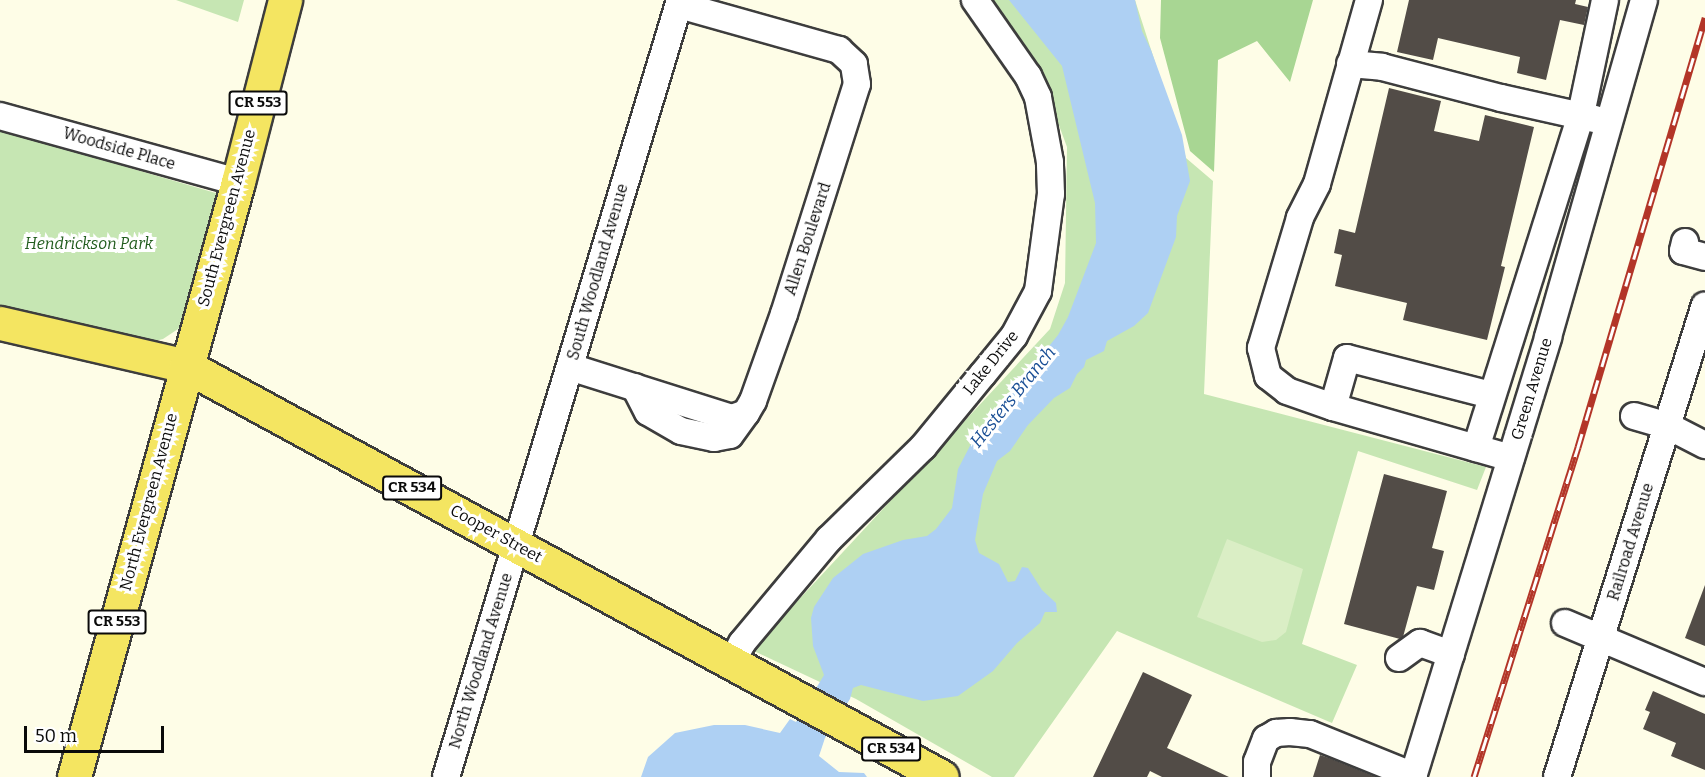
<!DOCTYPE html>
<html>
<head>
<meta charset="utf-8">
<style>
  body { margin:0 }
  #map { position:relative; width:1705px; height:777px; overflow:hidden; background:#fefde7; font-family:Bitter,serif }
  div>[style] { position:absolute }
  .green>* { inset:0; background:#c6e6b3 }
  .forest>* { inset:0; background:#a8d693 }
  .pitch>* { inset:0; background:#daeec5 }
  .water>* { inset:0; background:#aed0f3 }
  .building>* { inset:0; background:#524c47 }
  .roads { filter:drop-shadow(2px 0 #3d3d3d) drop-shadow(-2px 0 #3d3d3d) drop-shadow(0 2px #3d3d3d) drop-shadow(0 -2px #3d3d3d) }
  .minor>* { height:26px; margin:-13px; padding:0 13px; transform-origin:13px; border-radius:13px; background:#fff }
  .major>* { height:33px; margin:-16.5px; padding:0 16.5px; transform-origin:16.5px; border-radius:16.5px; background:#f4e561 }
  .rail>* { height:7px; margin-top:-3.5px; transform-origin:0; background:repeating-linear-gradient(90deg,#fff 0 14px,#b33528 0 28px); box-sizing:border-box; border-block:2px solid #b33528 }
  span { translate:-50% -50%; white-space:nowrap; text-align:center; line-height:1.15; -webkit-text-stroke:6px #fff; paint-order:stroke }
  .shield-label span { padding:2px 4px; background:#fff; border:2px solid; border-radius:4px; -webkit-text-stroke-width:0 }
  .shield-label { font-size:15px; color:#0a0a0a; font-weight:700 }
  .street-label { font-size:16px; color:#0a0a0a }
  .park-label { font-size:16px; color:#225d1e; font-style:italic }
  .water-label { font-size:18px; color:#194e95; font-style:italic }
  .scale { position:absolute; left:24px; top:726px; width:140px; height:27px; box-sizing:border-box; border:3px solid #0a0a0a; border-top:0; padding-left:8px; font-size:18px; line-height:21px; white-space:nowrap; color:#0a0a0a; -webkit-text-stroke:4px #fff; paint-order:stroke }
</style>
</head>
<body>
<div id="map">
  <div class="green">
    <div style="clip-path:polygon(176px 0,244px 0,238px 22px)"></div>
    <div style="clip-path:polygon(984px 0,1135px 0,1186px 158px,1213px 181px,1204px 394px,1486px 467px,1477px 490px,1358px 451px,1302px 644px,1357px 665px,1332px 723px,1117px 631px,1014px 777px,992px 777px,856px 699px,752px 650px,1050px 329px,1065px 283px,1067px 147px,1037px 66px)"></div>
    <div style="clip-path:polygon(0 130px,219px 194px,181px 327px,163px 339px,147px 343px,0 314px)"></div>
  </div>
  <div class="forest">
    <div style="clip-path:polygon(1161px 0,1313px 0,1290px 82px,1257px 41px,1218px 60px,1214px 172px,1190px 151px,1160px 38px)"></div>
  </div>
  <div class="pitch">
    <div style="clip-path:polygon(1227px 539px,1303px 569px,1286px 632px,1276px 640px,1262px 642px,1197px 617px)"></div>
  </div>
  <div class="water">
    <div style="clip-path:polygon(1009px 0,1135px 0,1142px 31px,1151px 50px,1182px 135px,1190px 181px,1177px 216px,1176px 237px,1148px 313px,1134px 326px,1107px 341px,1104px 351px,1086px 360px,1084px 367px,1077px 374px,1070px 388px,1054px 398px,1028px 425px,1010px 451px,997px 461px,983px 494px,975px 540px,979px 553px,999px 564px,1008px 582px,1015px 581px,1022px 567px,1028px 568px,1042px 590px,1056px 603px,1057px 612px,1045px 612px,1040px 623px,1017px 643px,993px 671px,958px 696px,923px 701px,861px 685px,853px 688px,850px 699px,825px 738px,819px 756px,839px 772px,864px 773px,867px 777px,641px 777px,648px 757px,675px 733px,714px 725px,745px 725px,780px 733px,790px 719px,796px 722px,824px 675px,813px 646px,811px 618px,814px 607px,833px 578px,863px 554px,903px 540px,927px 536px,936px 529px,952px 508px,958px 469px,972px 442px,1058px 335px,1068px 317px,1096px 243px,1095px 203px,1062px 66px)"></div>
  </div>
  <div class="building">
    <div style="clip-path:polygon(1409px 0,1576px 0,1575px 4px,1588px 7px,1584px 25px,1560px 20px,1546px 80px,1517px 73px,1520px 57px,1438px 38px,1433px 60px,1397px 52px)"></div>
    <div style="clip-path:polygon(1389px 88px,1441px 101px,1434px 131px,1479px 141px,1485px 115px,1534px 127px,1501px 266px,1505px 267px,1487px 340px,1403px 320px,1407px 303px,1335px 286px,1342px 255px,1334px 253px,1339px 229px,1355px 233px)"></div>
    <div style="clip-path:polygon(1384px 474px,1447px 491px,1432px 548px,1444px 551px,1434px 590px,1417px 586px,1403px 637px,1400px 639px,1344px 624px)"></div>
    <div style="clip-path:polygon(1705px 585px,1705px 646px,1685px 638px)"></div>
    <div style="clip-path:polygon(1143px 672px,1192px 695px,1167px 748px,1229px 777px,1162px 777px,1150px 771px,1147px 777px,1093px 777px)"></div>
    <div style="clip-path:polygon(1653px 691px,1705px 714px,1705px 770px,1671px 756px,1676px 743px,1643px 729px,1650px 712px,1645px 710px)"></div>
    <div style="clip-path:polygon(1320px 755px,1329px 758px,1376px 777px,1313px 777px)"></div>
  </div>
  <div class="roads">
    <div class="minor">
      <div style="left:1369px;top:0;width:191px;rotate:105.8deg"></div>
      <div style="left:1317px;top:184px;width:38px;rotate:117deg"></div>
      <div style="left:1300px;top:218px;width:136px;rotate:106.7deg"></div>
      <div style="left:1261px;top:348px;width:29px;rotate:76deg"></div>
      <div style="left:1268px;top:376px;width:24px;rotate:38deg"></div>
      <div style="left:1287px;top:391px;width:49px;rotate:19.2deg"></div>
      <div style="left:1333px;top:407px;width:185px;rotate:16deg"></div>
      <div style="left:1350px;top:64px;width:32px;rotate:5deg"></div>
      <div style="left:1382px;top:67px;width:123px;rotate:14.6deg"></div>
      <div style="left:1501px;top:98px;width:96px;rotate:12.6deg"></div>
      <div style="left:0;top:116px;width:247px;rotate:15.5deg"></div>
      <div style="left:1685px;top:242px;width:9px;rotate:103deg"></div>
      <div style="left:1683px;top:251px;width:23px;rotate:15deg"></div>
      <div style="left:570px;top:367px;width:170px;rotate:17.5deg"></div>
      <div style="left:732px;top:418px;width:15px;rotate:-20deg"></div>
      <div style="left:746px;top:413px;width:14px;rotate:-60deg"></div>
      <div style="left:753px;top:401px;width:92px;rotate:-70.4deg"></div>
      <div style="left:784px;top:314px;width:241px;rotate:-72.4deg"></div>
      <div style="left:857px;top:84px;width:20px;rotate:-99deg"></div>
      <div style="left:854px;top:64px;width:21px;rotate:-137deg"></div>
      <div style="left:839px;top:50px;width:166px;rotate:-164.3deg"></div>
      <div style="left:635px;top:387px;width:28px;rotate:63deg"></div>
      <div style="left:648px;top:412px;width:38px;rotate:30deg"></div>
      <div style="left:681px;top:431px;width:34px;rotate:12deg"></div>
      <div style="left:714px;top:438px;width:16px;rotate:-11deg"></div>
      <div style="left:730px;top:435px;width:27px;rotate:-54deg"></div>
      <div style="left:1333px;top:407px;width:51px;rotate:-74.1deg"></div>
      <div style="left:1347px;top:358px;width:149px;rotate:14.4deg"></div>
      <div style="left:1634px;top:416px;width:35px;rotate:16deg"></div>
      <div style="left:1668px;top:426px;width:42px;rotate:27.2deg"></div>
      <div style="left:1476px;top:448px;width:350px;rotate:-72.5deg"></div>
      <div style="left:1581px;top:114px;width:116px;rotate:-78.1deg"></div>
      <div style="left:1565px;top:623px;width:152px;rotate:22.9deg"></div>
      <div style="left:1399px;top:658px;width:26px;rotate:-36deg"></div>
      <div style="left:1420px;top:643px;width:33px;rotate:20deg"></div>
      <div style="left:731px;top:663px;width:23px;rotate:-61deg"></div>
      <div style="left:742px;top:643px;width:136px;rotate:-50.1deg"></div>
      <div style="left:829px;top:539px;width:132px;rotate:-44.4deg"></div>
      <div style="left:923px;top:447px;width:94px;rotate:-50.6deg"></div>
      <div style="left:983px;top:374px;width:49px;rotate:-50.8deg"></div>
      <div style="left:1014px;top:336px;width:51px;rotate:-61.9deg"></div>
      <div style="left:1038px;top:291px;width:98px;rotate:-82.4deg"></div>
      <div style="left:1051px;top:194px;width:32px;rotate:-92deg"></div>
      <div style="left:1050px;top:162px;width:66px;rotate:-100.5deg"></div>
      <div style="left:1038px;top:97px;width:23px;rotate:-115deg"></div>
      <div style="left:1028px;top:76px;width:93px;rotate:-124.9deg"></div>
      <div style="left:446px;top:777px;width:811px;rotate:-73.24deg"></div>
      <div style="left:1257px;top:777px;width:15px;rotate:-90deg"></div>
      <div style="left:1257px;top:762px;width:25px;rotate:-69deg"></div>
      <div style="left:1266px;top:739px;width:12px;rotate:-31deg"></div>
      <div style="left:1276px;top:733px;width:14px;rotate:-4deg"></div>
      <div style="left:1290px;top:732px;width:20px;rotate:6deg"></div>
      <div style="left:1310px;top:734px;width:112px;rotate:22deg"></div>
      <div style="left:1413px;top:777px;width:460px;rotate:-72.9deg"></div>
      <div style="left:1548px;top:337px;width:350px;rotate:-74.1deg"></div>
      <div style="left:1557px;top:777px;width:494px;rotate:-72.6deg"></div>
    </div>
    <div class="major">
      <div style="left:0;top:323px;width:191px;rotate:13deg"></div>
      <div style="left:186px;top:366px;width:860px;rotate:28.53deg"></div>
      <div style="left:74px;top:777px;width:617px;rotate:-74.59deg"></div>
      <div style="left:238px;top:182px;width:188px;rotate:-75.5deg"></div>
    </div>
  </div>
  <div class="rail">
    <div style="left:1474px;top:777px;width:346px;rotate:-72.5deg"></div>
    <div style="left:1578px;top:447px;width:448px;rotate:-73.5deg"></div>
  </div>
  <div class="shield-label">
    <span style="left:258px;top:103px">CR 553</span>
    <span style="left:412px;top:488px">CR 534</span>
    <span style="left:117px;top:622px">CR 553</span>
    <span style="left:891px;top:749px">CR 534</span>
  </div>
  <div class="street-label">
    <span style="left:119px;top:149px;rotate:16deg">Woodside Place</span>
    <span style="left:227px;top:218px;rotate:-75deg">South Evergreen Avenue</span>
    <span style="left:808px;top:239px;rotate:-72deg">Allen Boulevard</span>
    <span style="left:598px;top:272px;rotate:-74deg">South Woodland Avenue</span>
    <span style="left:991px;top:363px;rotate:-51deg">Lake Drive</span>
    <span style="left:1532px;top:389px;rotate:-73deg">Green Avenue</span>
    <span style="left:149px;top:502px;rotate:-75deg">North Evergreen Avenue</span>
    <span style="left:496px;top:534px;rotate:29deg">Cooper Street</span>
    <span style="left:1631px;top:542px;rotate:-73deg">Railroad Avenue</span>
    <span style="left:481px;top:661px;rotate:-73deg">North Woodland Avenue</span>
  </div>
  <div class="park-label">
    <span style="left:89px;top:244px">Hendrickson Park</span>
  </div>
  <div class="water-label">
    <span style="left:1013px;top:397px;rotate:-51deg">Hesters Branch</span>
  </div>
  <div class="scale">50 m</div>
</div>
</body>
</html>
